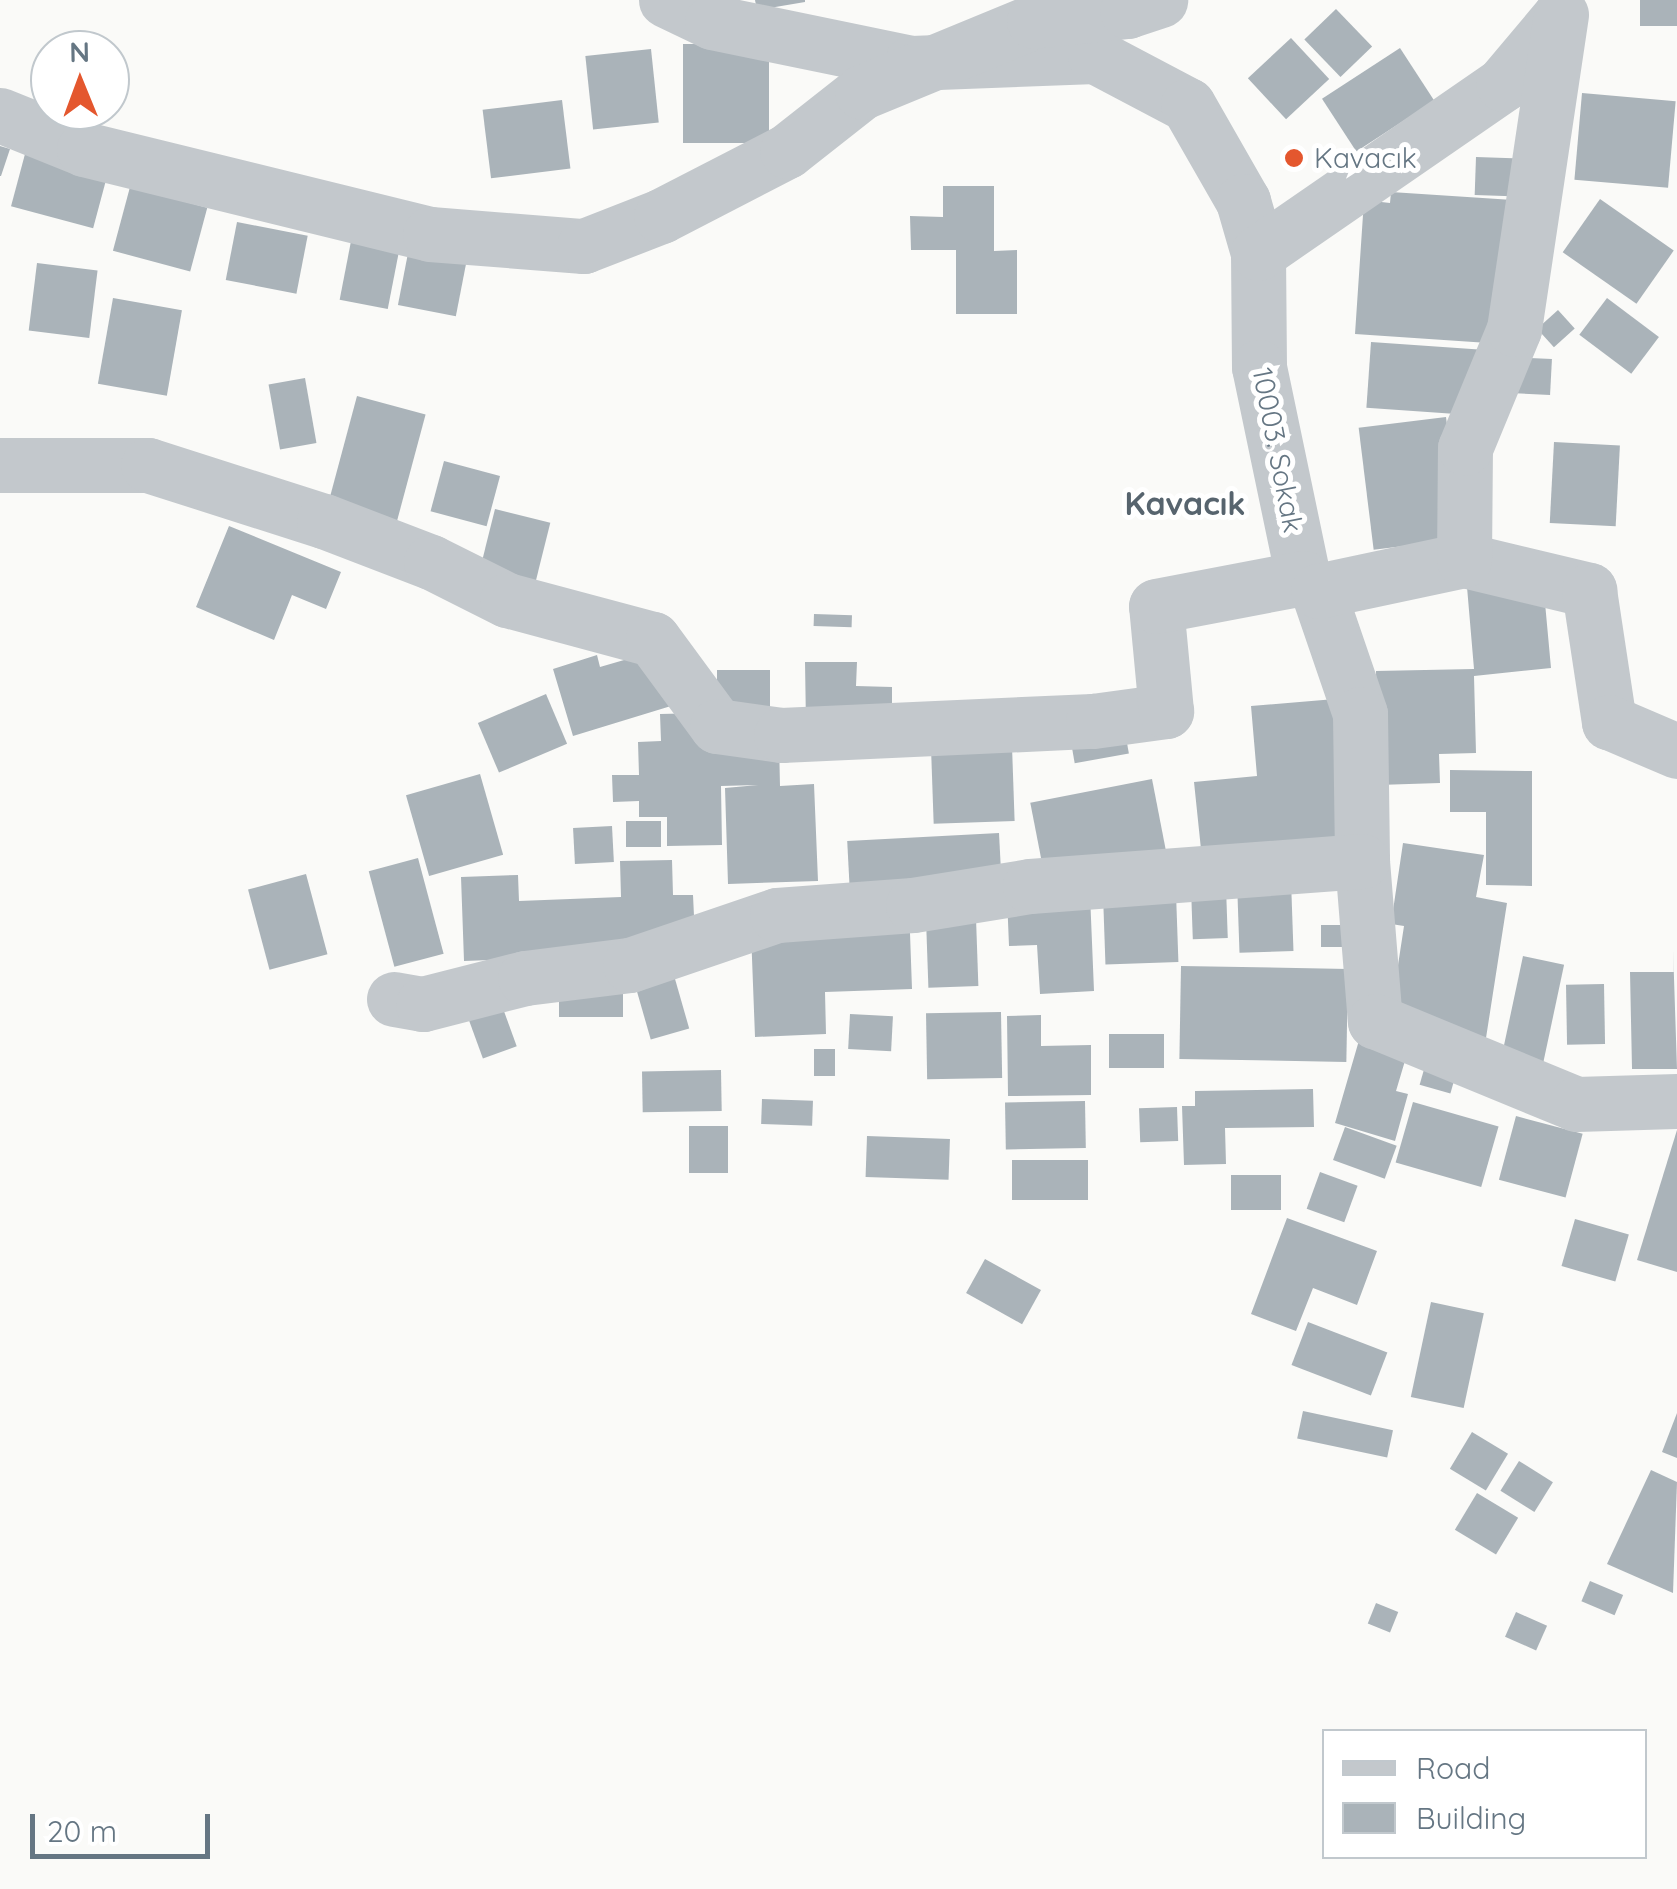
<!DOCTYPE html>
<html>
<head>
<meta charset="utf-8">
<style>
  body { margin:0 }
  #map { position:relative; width:1677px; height:1889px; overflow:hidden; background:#fafaf8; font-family:Quicksand,sans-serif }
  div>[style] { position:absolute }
  .building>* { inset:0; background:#aab3b9; transform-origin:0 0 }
  .minor>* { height:55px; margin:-27.5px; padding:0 27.5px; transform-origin:27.5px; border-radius:27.5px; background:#c3c8cc }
  .dots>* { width:28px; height:28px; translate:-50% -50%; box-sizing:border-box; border:5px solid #fff; border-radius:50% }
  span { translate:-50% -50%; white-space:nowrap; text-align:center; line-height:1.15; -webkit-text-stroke:10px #fff; paint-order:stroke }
  .poi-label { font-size:28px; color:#657683 }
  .left { translate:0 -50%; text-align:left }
  .street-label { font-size:28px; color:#657683 }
  .quarter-label { font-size:32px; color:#57646e; font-weight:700 }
  .legend { position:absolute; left:1322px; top:1729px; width:325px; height:130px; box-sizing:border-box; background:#fff; border:2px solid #c1c8cd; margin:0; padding:12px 18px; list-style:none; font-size:30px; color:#657683 }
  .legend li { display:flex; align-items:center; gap:20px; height:50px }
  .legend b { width:50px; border:2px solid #c1c8cd }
  .north { position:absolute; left:30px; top:30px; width:100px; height:100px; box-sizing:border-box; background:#fff; border:2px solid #c1c8cd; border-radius:50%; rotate:359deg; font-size:28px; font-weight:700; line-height:40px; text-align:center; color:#657683 }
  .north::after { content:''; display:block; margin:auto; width:35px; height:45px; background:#e4572e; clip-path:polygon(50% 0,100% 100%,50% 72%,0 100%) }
  .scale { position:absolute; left:30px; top:1814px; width:180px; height:45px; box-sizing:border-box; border:5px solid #657683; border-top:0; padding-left:12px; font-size:30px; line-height:35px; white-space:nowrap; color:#657683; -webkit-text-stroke:8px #fff; paint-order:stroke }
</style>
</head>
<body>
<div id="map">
  <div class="building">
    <div style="clip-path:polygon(755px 0,805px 0,805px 2px,757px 10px)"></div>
    <div style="left:1640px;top:0;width:37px;height:26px"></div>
    <div style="left:1336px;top:9px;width:52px;height:44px;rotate:46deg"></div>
    <div style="left:1291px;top:38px;width:56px;height:59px;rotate:47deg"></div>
    <div style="left:683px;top:44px;width:86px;height:99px"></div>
    <div style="left:1400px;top:48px;width:63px;height:93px;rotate:57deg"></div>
    <div style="left:651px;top:49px;width:74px;height:66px;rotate:84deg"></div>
    <div style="left:1582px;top:93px;width:94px;height:87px;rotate:5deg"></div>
    <div style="left:562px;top:100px;width:69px;height:80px;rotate:83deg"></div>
    <div style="clip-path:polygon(0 146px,10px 149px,1px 176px,0 176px)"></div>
    <div style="left:25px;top:154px;width:85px;height:54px;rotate:15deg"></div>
    <div style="left:1476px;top:157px;width:37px;height:38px;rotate:2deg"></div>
    <div style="clip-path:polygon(943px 186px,994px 186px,994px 251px,1017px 250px,1017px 314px,956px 314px,956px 250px,911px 250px,910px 216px,943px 217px)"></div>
    <div style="left:130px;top:187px;width:80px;height:66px;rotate:15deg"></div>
    <div style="clip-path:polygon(1391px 192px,1513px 200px,1503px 344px,1355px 334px,1364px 200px,1390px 203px)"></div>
    <div style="left:1600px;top:199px;width:90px;height:65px;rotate:35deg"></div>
    <div style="left:237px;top:222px;width:72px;height:59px;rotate:11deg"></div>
    <div style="left:353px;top:231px;width:49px;height:70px;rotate:11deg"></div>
    <div style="left:409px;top:248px;width:59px;height:58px;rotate:11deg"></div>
    <div style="left:37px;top:263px;width:61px;height:68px;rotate:7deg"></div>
    <div style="left:113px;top:298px;width:70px;height:87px;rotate:10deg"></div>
    <div style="left:1607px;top:298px;width:65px;height:46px;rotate:37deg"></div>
    <div style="left:1558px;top:310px;width:25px;height:28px;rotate:48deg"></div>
    <div style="left:1371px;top:342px;width:108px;height:66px;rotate:4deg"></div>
    <div style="left:1512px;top:357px;width:40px;height:36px;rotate:3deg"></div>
    <div style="left:305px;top:378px;width:66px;height:37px;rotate:80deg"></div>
    <div style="left:357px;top:396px;width:71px;height:113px;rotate:15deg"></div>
    <div style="left:1446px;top:417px;width:123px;height:88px;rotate:83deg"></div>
    <div style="left:1554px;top:442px;width:66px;height:81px;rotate:3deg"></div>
    <div style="left:444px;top:461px;width:58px;height:52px;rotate:15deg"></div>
    <div style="left:495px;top:509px;width:57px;height:61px;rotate:14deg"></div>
    <div style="clip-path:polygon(229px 526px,341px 572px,326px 609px,292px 595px,274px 640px,196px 607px)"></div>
    <div style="clip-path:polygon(1543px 581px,1551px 668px,1474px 676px,1476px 753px,1439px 754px,1440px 783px,1378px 785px,1376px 671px,1474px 669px,1467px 587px)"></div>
    <div style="left:814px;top:614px;width:38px;height:12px;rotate:2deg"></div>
    <div style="clip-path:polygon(655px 651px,671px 706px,573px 736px,553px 669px,597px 655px,600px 667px)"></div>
    <div style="clip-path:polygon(805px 662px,857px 662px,856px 686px,892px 687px,892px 724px,806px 725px)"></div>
    <div style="left:717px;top:670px;width:53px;height:38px"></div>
    <div style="left:546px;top:694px;width:54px;height:74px;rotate:67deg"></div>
    <div style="clip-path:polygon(1335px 699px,1349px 844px,1202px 859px,1194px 782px,1257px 776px,1251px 706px)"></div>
    <div style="clip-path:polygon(703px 713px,779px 741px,780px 786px,814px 784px,818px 881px,728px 884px,725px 788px,758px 785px,721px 786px,722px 845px,667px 846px,667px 817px,639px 817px,639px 801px,613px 802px,612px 775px,639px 775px,638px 742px,661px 741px,660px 714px)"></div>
    <div style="left:1124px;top:726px;width:28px;height:55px;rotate:80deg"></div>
    <div style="left:1012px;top:746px;width:75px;height:81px;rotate:88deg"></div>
    <div style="clip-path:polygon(1450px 770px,1532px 771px,1532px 886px,1486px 885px,1486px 812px,1450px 812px)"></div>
    <div style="left:480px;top:774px;width:84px;height:77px;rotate:74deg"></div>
    <div style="left:1152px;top:779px;width:73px;height:124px;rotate:79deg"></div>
    <div style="left:661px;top:821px;width:26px;height:35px;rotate:90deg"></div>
    <div style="left:612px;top:826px;width:36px;height:39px;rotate:87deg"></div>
    <div style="left:999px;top:833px;width:51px;height:152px;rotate:87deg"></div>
    <div style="clip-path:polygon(1403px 843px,1484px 855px,1476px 897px,1507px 903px,1486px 1038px,1389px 1024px,1404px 926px,1391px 924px)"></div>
    <div style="left:418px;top:858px;width:99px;height:51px;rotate:75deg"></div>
    <div style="clip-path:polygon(672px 860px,673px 895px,693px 895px,695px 937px,630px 955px,464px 961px,461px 877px,518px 875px,519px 901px,621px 897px,620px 861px)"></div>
    <div style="left:306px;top:874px;width:83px;height:60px;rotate:75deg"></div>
    <div style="left:1291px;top:880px;width:71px;height:54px;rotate:88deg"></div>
    <div style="left:1226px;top:887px;width:51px;height:35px;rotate:88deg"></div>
    <div style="left:1176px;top:893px;width:69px;height:73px;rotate:88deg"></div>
    <div style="clip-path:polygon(1090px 894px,1094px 991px,1040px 994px,1037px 945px,1009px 946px,1007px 897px)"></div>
    <div style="left:976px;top:918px;width:68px;height:50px;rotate:88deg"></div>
    <div style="left:1344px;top:925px;width:22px;height:23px;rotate:90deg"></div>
    <div style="clip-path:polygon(751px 932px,910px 933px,912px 989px,825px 992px,826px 1034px,755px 1037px)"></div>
    <div style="clip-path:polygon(1673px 947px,1677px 1069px,1632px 1069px,1630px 972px,1674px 972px)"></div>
    <div style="left:1523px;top:956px;width:42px;height:100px;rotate:12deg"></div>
    <div style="left:671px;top:965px;width:66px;height:40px;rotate:74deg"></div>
    <div style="left:1181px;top:966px;width:167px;height:93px;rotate:1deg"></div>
    <div style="left:559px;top:984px;width:64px;height:33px"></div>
    <div style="left:1604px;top:984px;width:60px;height:38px;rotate:89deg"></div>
    <div style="left:501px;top:1003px;width:46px;height:36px;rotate:70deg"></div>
    <div style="left:1001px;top:1012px;width:66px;height:75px;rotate:89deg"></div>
    <div style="left:850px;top:1014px;width:43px;height:35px;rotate:3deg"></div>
    <div style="clip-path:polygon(1041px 1015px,1041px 1046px,1091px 1045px,1091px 1095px,1008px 1096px,1007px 1016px)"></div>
    <div style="clip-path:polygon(1362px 1030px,1410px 1044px,1396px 1091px,1408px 1094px,1395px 1141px,1335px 1123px)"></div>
    <div style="left:1109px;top:1034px;width:55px;height:34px"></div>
    <div style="left:814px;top:1049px;width:21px;height:27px"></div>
    <div style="left:1429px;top:1052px;width:32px;height:34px;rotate:16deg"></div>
    <div style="left:721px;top:1070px;width:41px;height:79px;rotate:89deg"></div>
    <div style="clip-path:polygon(1313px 1089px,1314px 1127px,1225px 1128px,1226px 1164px,1184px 1165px,1182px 1106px,1195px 1106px,1195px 1091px)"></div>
    <div style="left:762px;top:1099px;width:51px;height:25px;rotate:2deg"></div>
    <div style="left:1085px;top:1101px;width:47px;height:80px;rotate:89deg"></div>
    <div style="left:1413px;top:1102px;width:89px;height:63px;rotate:16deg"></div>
    <div style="left:1177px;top:1107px;width:34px;height:38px;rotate:88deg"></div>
    <div style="left:1516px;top:1116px;width:69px;height:66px;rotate:15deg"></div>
    <div style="left:689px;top:1126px;width:39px;height:47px"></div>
    <div style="left:1345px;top:1127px;width:55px;height:35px;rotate:20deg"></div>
    <div style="clip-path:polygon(1677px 1130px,1677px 1272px,1637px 1260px)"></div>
    <div style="left:867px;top:1136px;width:83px;height:41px;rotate:2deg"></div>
    <div style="left:1088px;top:1160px;width:40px;height:76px;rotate:90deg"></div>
    <div style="left:1320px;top:1172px;width:40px;height:39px;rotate:20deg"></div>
    <div style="left:1281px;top:1175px;width:35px;height:50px;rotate:90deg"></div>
    <div style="clip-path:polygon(1287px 1218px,1377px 1251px,1357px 1305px,1313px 1288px,1296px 1331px,1251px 1314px)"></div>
    <div style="left:1575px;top:1219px;width:56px;height:49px;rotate:16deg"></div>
    <div style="left:985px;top:1259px;width:64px;height:39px;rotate:29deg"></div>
    <div style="left:1431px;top:1302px;width:54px;height:97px;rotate:12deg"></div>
    <div style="left:1308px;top:1322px;width:85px;height:46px;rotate:21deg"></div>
    <div style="left:1303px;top:1411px;width:92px;height:28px;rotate:12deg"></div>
    <div style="clip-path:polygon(1677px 1413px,1677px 1458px,1662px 1452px)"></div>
    <div style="left:1472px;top:1432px;width:42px;height:43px;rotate:31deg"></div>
    <div style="left:1519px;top:1461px;width:40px;height:35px;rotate:32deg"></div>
    <div style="clip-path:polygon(1651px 1470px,1677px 1482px,1673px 1593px,1607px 1564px)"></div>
    <div style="left:1477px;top:1493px;width:48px;height:43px;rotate:31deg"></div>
    <div style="left:1590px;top:1581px;width:36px;height:22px;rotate:23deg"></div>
    <div style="left:1376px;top:1603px;width:24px;height:22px;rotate:22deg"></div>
    <div style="left:1516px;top:1612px;width:34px;height:27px;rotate:24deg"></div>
  </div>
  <div class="minor">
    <div style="left:666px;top:0;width:51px;rotate:25.6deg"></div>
    <div style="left:712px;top:22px;width:203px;rotate:11.6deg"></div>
    <div style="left:911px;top:63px;width:184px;rotate:-2.2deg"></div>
    <div style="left:1095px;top:56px;width:105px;rotate:27.8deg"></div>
    <div style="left:1188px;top:105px;width:111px;rotate:60.2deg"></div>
    <div style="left:1243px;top:201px;width:54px;rotate:73.9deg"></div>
    <div style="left:1258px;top:253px;width:114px;rotate:89.5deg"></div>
    <div style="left:1259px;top:367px;width:216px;rotate:78.2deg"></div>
    <div style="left:1303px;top:578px;width:20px;rotate:41deg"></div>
    <div style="left:1318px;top:591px;width:130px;rotate:71.1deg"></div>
    <div style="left:1360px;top:714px;width:147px;rotate:89.2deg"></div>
    <div style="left:1362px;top:861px;width:161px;rotate:85.4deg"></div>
    <div style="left:1375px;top:1021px;width:217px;rotate:22.4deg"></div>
    <div style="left:1576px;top:1104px;width:101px;rotate:-1.7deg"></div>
    <div style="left:0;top:115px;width:91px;rotate:22deg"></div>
    <div style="left:84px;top:149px;width:356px;rotate:13.8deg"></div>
    <div style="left:430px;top:234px;width:154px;rotate:4.5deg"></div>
    <div style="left:584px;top:246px;width:83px;rotate:-21.3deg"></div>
    <div style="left:661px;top:216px;width:142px;rotate:-27.3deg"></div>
    <div style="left:787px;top:151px;width:95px;rotate:-38.2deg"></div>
    <div style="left:862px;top:92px;width:186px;rotate:-22.4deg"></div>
    <div style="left:1034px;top:21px;width:94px;rotate:-6.1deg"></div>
    <div style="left:1127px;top:11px;width:35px;rotate:-18deg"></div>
    <div style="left:1258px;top:253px;width:298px;rotate:-34.6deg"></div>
    <div style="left:1503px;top:84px;width:89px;rotate:-50deg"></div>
    <div style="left:0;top:465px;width:148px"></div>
    <div style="left:148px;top:465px;width:185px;rotate:17.7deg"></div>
    <div style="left:324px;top:521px;width:115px;rotate:21deg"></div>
    <div style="left:431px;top:562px;width:85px;rotate:26.6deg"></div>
    <div style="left:507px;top:600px;width:151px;rotate:15deg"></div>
    <div style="left:653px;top:639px;width:108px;rotate:53.7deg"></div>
    <div style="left:717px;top:726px;width:65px;rotate:8deg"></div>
    <div style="left:781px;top:735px;width:312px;rotate:-2.6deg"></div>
    <div style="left:1093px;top:721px;width:74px;rotate:-7.8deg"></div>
    <div style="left:1166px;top:711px;width:105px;rotate:-95.4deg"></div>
    <div style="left:1156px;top:606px;width:150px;rotate:-10.8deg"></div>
    <div style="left:1464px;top:560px;width:129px;rotate:13.5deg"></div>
    <div style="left:1589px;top:590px;width:134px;rotate:81.4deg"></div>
    <div style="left:1609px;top:722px;width:74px;rotate:23.1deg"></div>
    <div style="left:1318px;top:591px;width:149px;rotate:-12deg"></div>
    <div style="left:1464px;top:560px;width:112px;rotate:-89.5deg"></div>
    <div style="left:1465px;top:448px;width:129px;rotate:-67.6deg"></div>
    <div style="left:1514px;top:329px;width:318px;rotate:-81.5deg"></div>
    <div style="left:394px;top:999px;width:29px;rotate:10deg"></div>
    <div style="left:423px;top:1004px;width:105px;rotate:-14.3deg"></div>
    <div style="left:525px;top:978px;width:106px;rotate:-7.1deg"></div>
    <div style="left:630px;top:965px;width:155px;rotate:-18.8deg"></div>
    <div style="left:777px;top:915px;width:136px;rotate:-4.2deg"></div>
    <div style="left:913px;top:905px;width:119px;rotate:-9.2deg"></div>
    <div style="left:1030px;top:886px;width:333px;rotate:-4.3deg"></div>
  </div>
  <div class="dots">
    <div style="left:1294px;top:158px;background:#e4572e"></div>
  </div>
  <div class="poi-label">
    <span class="left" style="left:1314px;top:158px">Kavacık</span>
  </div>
  <div class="street-label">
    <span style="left:1278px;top:450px;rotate:79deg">10003. Sokak</span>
  </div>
  <div class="quarter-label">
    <span style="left:1185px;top:503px">Kavacık</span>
  </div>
  <ul class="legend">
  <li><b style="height:12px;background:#c3c8cc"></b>Road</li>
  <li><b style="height:28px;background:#aab3b9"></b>Building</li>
  </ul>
  <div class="north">N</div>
  <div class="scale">20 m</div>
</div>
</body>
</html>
